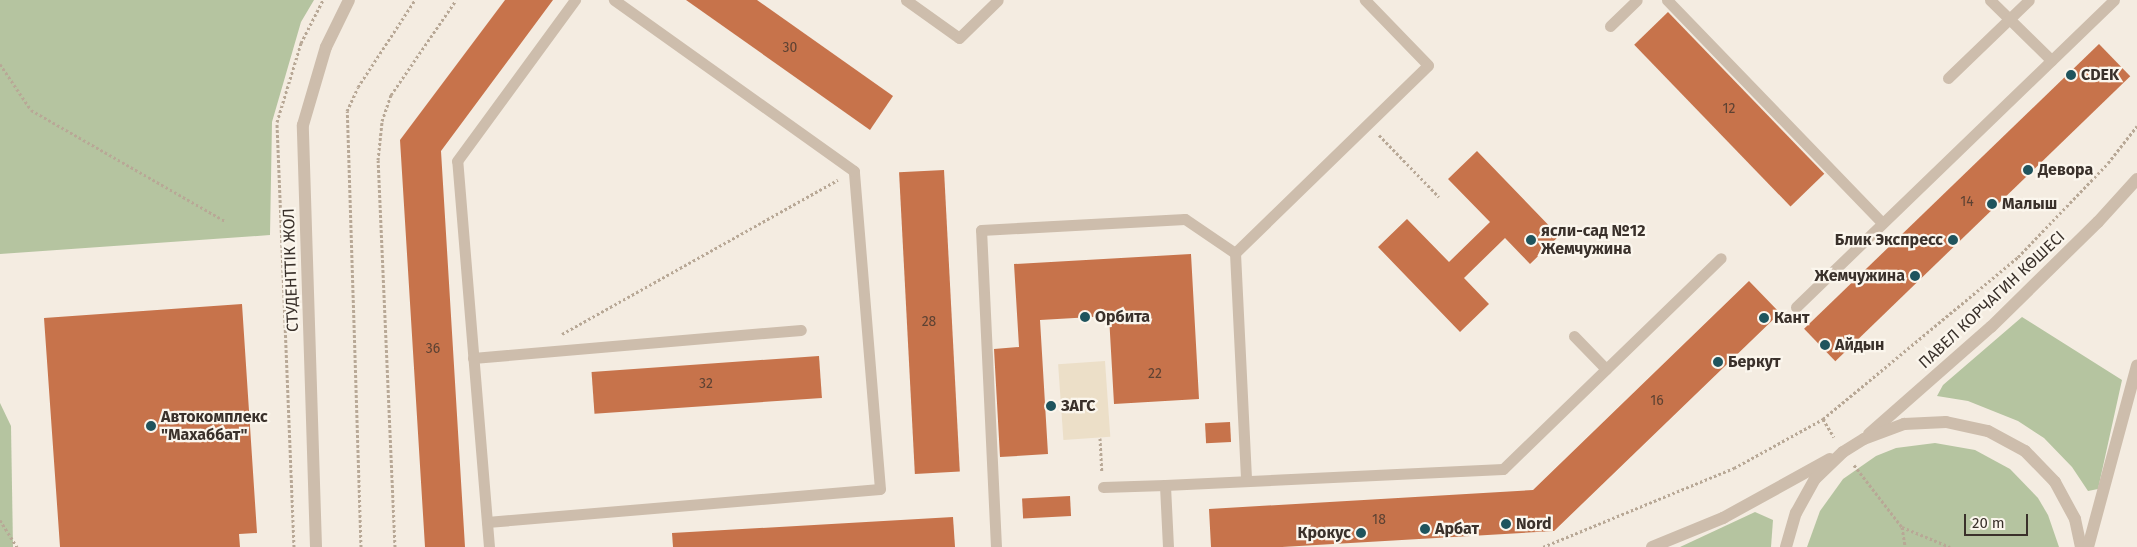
<!DOCTYPE html>
<html>
<head>
<meta charset="utf-8">
<style>
  body { margin:0 }
  #map { position:relative; width:2137px; height:547px; overflow:hidden; background:#f4ece1; font-family:"Fira Sans",sans-serif }
  div>[style] { position:absolute }
  .green>* { inset:0; background:#b5c4a0 }
  .plaza>* { inset:0; background:#ecdfc8; transform-origin:0 0 }
  .building>* { inset:0; background:#c7734b; transform-origin:0 0 }
  .path>* { height:3px; margin-top:-1.5px; transform-origin:0; background:repeating-linear-gradient(90deg,#b8a896 0 2.5px,transparent 0 5px) }
  .service>* { height:11px; margin:-5.5px; padding:0 5.5px; transform-origin:5.5px; border-radius:5.5px; background:#cdbdac }
  .minor>* { height:12px; margin:-6px; padding:0 6px; transform-origin:6px; border-radius:6px; background:#cdbdac }
  .tertiary>* { height:12px; margin:-6px; padding:0 6px; transform-origin:6px; border-radius:6px; background:#cdbdac }
  .dots>* { width:14px; height:14px; translate:-50% -50%; box-sizing:border-box; border:2px solid #fbf6ed; border-radius:50% }
  span { translate:-50% -50%; white-space:nowrap; text-align:center; line-height:1.15; -webkit-text-stroke:4.5px #fbf6ed; paint-order:stroke }
  .number-label { font-size:14px; color:#5d4233 }
  .number-label span { -webkit-text-stroke-width:0 }
  .poi-label { font-size:16px; color:#3a312b; font-weight:700 }
  .left { translate:0 -50%; text-align:left }
  .right { translate:-100% -50%; text-align:right }
  .street-label { font-size:16px; color:#3a312b }
  .scale { position:absolute; left:1964px; top:514px; width:64px; height:22px; box-sizing:border-box; border:2px solid #3a312b; border-top:0; padding-left:6px; font-size:15px; line-height:18px; white-space:nowrap; color:#3a312b; -webkit-text-stroke:4px #fbf6ed; paint-order:stroke }
</style>
</head>
<body>
<div id="map">
  <div class="green">
    <div style="clip-path:polygon(0 0,314px 0,301px 22px,272px 122px,270px 235px,0 254px)"></div>
    <div style="clip-path:polygon(2022px 317px,2122px 380px,2098px 489px,2088px 491px,2072px 467px,2044px 438px,2018px 421px,1968px 401px,1937px 396px,1943px 385px)"></div>
    <div style="clip-path:polygon(0 403px,11px 426px,13px 547px,0 547px)"></div>
    <div style="clip-path:polygon(1935px 443px,1975px 450px,2010px 469px,2038px 498px,2048px 515px,2059px 547px,1807px 547px,1820px 511px,1843px 479px,1876px 456px,1896px 448px)"></div>
    <div style="clip-path:polygon(1755px 512px,1773px 520px,1771px 547px,1680px 547px)"></div>
  </div>
  <div class="plaza">
    <div style="left:1105px;top:361px;width:76px;height:47px;rotate:86deg"></div>
  </div>
  <div class="building">
    <div style="clip-path:polygon(505px 0,553px 0,441px 151px,465px 547px,425px 547px,400px 140px)"></div>
    <div style="clip-path:polygon(686px 0,757px 0,893px 96px,870px 130px)"></div>
    <div style="left:1668px;top:12px;width:225px;height:47px;rotate:46deg"></div>
    <div style="left:2099px;top:44px;width:45px;height:410px;rotate:46deg"></div>
    <div style="clip-path:polygon(1477px 151px,1559px 236px,1530px 264px,1505px 238px,1464px 278px,1489px 304px,1460px 332px,1378px 247px,1407px 219px,1449px 262px,1490px 222px,1448px 179px)"></div>
    <div style="left:944px;top:170px;width:302px;height:45px;rotate:87deg"></div>
    <div style="clip-path:polygon(1191px 254px,1199px 399px,1114px 404px,1109px 316px,1040px 320px,1048px 454px,1000px 457px,994px 349px,1019px 347px,1014px 264px)"></div>
    <div style="clip-path:polygon(1749px 281px,1780px 313px,1554px 531px,1282px 547px,1211px 547px,1209px 509px,1533px 490px)"></div>
    <div style="clip-path:polygon(242px 304px,257px 533px,239px 534px,240px 547px,60px 547px,44px 318px)"></div>
    <div style="left:819px;top:356px;width:42px;height:228px;rotate:86deg"></div>
    <div style="left:1230px;top:422px;width:20px;height:25px;rotate:87deg"></div>
    <div style="left:1070px;top:496px;width:20px;height:48px;rotate:87deg"></div>
    <div style="clip-path:polygon(953px 517px,955px 547px,673px 547px,672px 533px)"></div>
  </div>
  <div class="path">
    <div style="left:0;top:64px;width:55px;rotate:56deg"></div>
    <div style="left:31px;top:110px;width:224px;rotate:29.8deg"></div>
    <div style="left:1379px;top:135px;width:86px;rotate:45.9deg"></div>
    <div style="left:562px;top:334px;width:316px;rotate:-29.2deg"></div>
    <div style="left:1823px;top:419px;width:21px;rotate:59deg"></div>
    <div style="left:1100px;top:438px;width:34px;rotate:87deg"></div>
    <div style="left:1854px;top:465px;width:78px;rotate:52.3deg"></div>
    <div style="left:1902px;top:527px;width:52px;rotate:22.6deg"></div>
    <div style="left:0;top:520px;width:32px;rotate:58deg"></div>
    <div style="left:1902px;top:527px;width:20px;rotate:81deg"></div>
    <div style="left:294px;top:547px;width:425px;rotate:-92.3deg"></div>
    <div style="left:277px;top:122px;width:83px;rotate:-73.1deg"></div>
    <div style="left:301px;top:43px;width:48px;rotate:-62.9deg"></div>
    <div style="left:361px;top:547px;width:436px;rotate:-91.8deg"></div>
    <div style="left:347px;top:111px;width:26px;rotate:-65deg"></div>
    <div style="left:358px;top:87px;width:104px;rotate:-56.8deg"></div>
    <div style="left:395px;top:547px;width:387px;rotate:-92.5deg"></div>
    <div style="left:378px;top:160px;width:39px;rotate:-84deg"></div>
    <div style="left:382px;top:121px;width:28px;rotate:-71deg"></div>
    <div style="left:391px;top:95px;width:115px;rotate:-55.6deg"></div>
    <div style="left:1543px;top:547px;width:207px;rotate:-22.5deg"></div>
    <div style="left:1734px;top:468px;width:102px;rotate:-28.8deg"></div>
    <div style="left:1823px;top:419px;width:254px;rotate:-39.7deg"></div>
    <div style="left:2018px;top:257px;width:130px;rotate:-46.2deg"></div>
    <div style="left:2108px;top:163px;width:47px;rotate:-51.9deg"></div>
  </div>
  <div class="service">
    <div style="left:906px;top:0;width:65px;rotate:35.6deg"></div>
    <div style="left:959px;top:38px;width:54px;rotate:-44.3deg"></div>
    <div style="left:1667px;top:0;width:310px;rotate:46deg"></div>
    <div style="left:1990px;top:0;width:86px;rotate:44.5deg"></div>
    <div style="left:1610px;top:26px;width:37px;rotate:-44deg"></div>
    <div style="left:1948px;top:78px;width:112px;rotate:-43.9deg"></div>
    <div style="left:1235px;top:253px;width:269px;rotate:-44.2deg"></div>
    <div style="left:1428px;top:65px;width:91px;rotate:-134.1deg"></div>
    <div style="left:1796px;top:307px;width:442px;rotate:-44deg"></div>
    <div style="left:1574px;top:336px;width:46px;rotate:45.9deg"></div>
    <div style="left:473px;top:358px;width:329px;rotate:-4.9deg"></div>
    <div style="left:1103px;top:487px;width:62px;rotate:-1.8deg"></div>
    <div style="left:487px;top:522px;width:394px;rotate:-4.8deg"></div>
    <div style="left:880px;top:489px;width:319px;rotate:-94.7deg"></div>
    <div style="left:854px;top:171px;width:295px;rotate:-144.5deg"></div>
    <div style="left:489px;top:547px;width:387px;rotate:-94.7deg"></div>
    <div style="left:457px;top:161px;width:200px;rotate:-53.8deg"></div>
    <div style="left:996px;top:547px;width:317px;rotate:-92.7deg"></div>
    <div style="left:981px;top:230px;width:204px;rotate:-3.1deg"></div>
    <div style="left:1185px;top:219px;width:60px;rotate:34.2deg"></div>
    <div style="left:1235px;top:253px;width:228px;rotate:87.2deg"></div>
    <div style="left:1168px;top:547px;width:62px;rotate:-92.8deg"></div>
    <div style="left:1165px;top:485px;width:338px;rotate:-2.7deg"></div>
    <div style="left:1503px;top:469px;width:303px;rotate:-44.1deg"></div>
  </div>
  <div class="minor">
    <div style="left:316px;top:547px;width:422px;rotate:-91.8deg"></div>
    <div style="left:303px;top:125px;width:81px;rotate:-73.6deg"></div>
    <div style="left:326px;top:47px;width:52px;rotate:-63.9deg"></div>
  </div>
  <div class="tertiary">
    <div style="left:1869px;top:434px;width:162px;rotate:-41.3deg"></div>
    <div style="left:1991px;top:327px;width:150px;rotate:-44.5deg"></div>
    <div style="left:2098px;top:222px;width:58px;rotate:-47.8deg"></div>
    <div style="left:1652px;top:547px;width:77px;rotate:-22.2deg"></div>
    <div style="left:1723px;top:518px;width:122px;rotate:-28.9deg"></div>
    <div style="left:1786px;top:547px;width:35px;rotate:-74deg"></div>
    <div style="left:1796px;top:513px;width:39px;rotate:-61deg"></div>
    <div style="left:1815px;top:479px;width:39px;rotate:-44deg"></div>
    <div style="left:1843px;top:452px;width:25px;rotate:-32deg"></div>
    <div style="left:1864px;top:439px;width:43px;rotate:-20.6deg"></div>
    <div style="left:1904px;top:424px;width:42px;rotate:-2.7deg"></div>
    <div style="left:1946px;top:422px;width:43px;rotate:12.1deg"></div>
    <div style="left:1988px;top:431px;width:42px;rotate:28.4deg"></div>
    <div style="left:2025px;top:451px;width:43px;rotate:45.9deg"></div>
    <div style="left:2055px;top:482px;width:42px;rotate:61.6deg"></div>
    <div style="left:2075px;top:519px;width:29px;rotate:78deg"></div>
    <div style="left:2088px;top:547px;width:188px;rotate:-74.9deg"></div>
  </div>
  <div class="dots">
    <div style="left:2071px;top:75px;background:#1f545d"></div>
    <div style="left:2028px;top:170px;background:#1f545d"></div>
    <div style="left:1992px;top:204px;background:#1f545d"></div>
    <div style="left:1531px;top:240px;background:#1f545d"></div>
    <div style="left:1953px;top:240px;background:#1f545d"></div>
    <div style="left:1915px;top:276px;background:#1f545d"></div>
    <div style="left:1085px;top:317px;background:#1f545d"></div>
    <div style="left:1764px;top:318px;background:#1f545d"></div>
    <div style="left:1825px;top:345px;background:#1f545d"></div>
    <div style="left:1718px;top:362px;background:#1f545d"></div>
    <div style="left:1051px;top:406px;background:#1f545d"></div>
    <div style="left:151px;top:426px;background:#1f545d"></div>
    <div style="left:1506px;top:524px;background:#1f545d"></div>
    <div style="left:1425px;top:529px;background:#1f545d"></div>
    <div style="left:1361px;top:533px;background:#1f545d"></div>
  </div>
  <div class="number-label">
    <span style="left:790px;top:48px">30</span>
    <span style="left:1729px;top:109px">12</span>
    <span style="left:1967px;top:202px">14</span>
    <span style="left:929px;top:322px">28</span>
    <span style="left:433px;top:349px">36</span>
    <span style="left:1155px;top:374px">22</span>
    <span style="left:706px;top:384px">32</span>
    <span style="left:1657px;top:401px">16</span>
    <span style="left:1379px;top:520px">18</span>
  </div>
  <div class="poi-label">
    <span class="left" style="left:2081px;top:75px">CDEK</span>
    <span class="left" style="left:2038px;top:170px">Девора</span>
    <span class="left" style="left:2002px;top:204px">Малыш</span>
    <span class="left" style="left:1541px;top:240px">ясли-сад №12<br>Жемчужина</span>
    <span class="right" style="left:1943px;top:240px">Блик Экспресс</span>
    <span class="right" style="left:1905px;top:276px">Жемчужина</span>
    <span class="left" style="left:1095px;top:317px">Орбита</span>
    <span class="left" style="left:1774px;top:318px">Кант</span>
    <span class="left" style="left:1835px;top:345px">Айдын</span>
    <span class="left" style="left:1728px;top:362px">Беркут</span>
    <span class="left" style="left:1061px;top:406px">ЗАГС</span>
    <span class="left" style="left:161px;top:426px">Автокомплекс<br>"Махаббат"</span>
    <span class="left" style="left:1516px;top:524px">Nord</span>
    <span class="left" style="left:1435px;top:529px">Арбат</span>
    <span class="right" style="left:1351px;top:533px">Крокус</span>
  </div>
  <div class="street-label">
    <span style="left:291px;top:270px;rotate:-92deg">СТУДЕНТТІК ЖОЛ</span>
    <span style="left:1992px;top:300px;rotate:-43deg">ПАВЕЛ КОРЧАГИН КӨШЕСІ</span>
  </div>
  <div class="scale">20 m</div>
</div>
</body>
</html>
